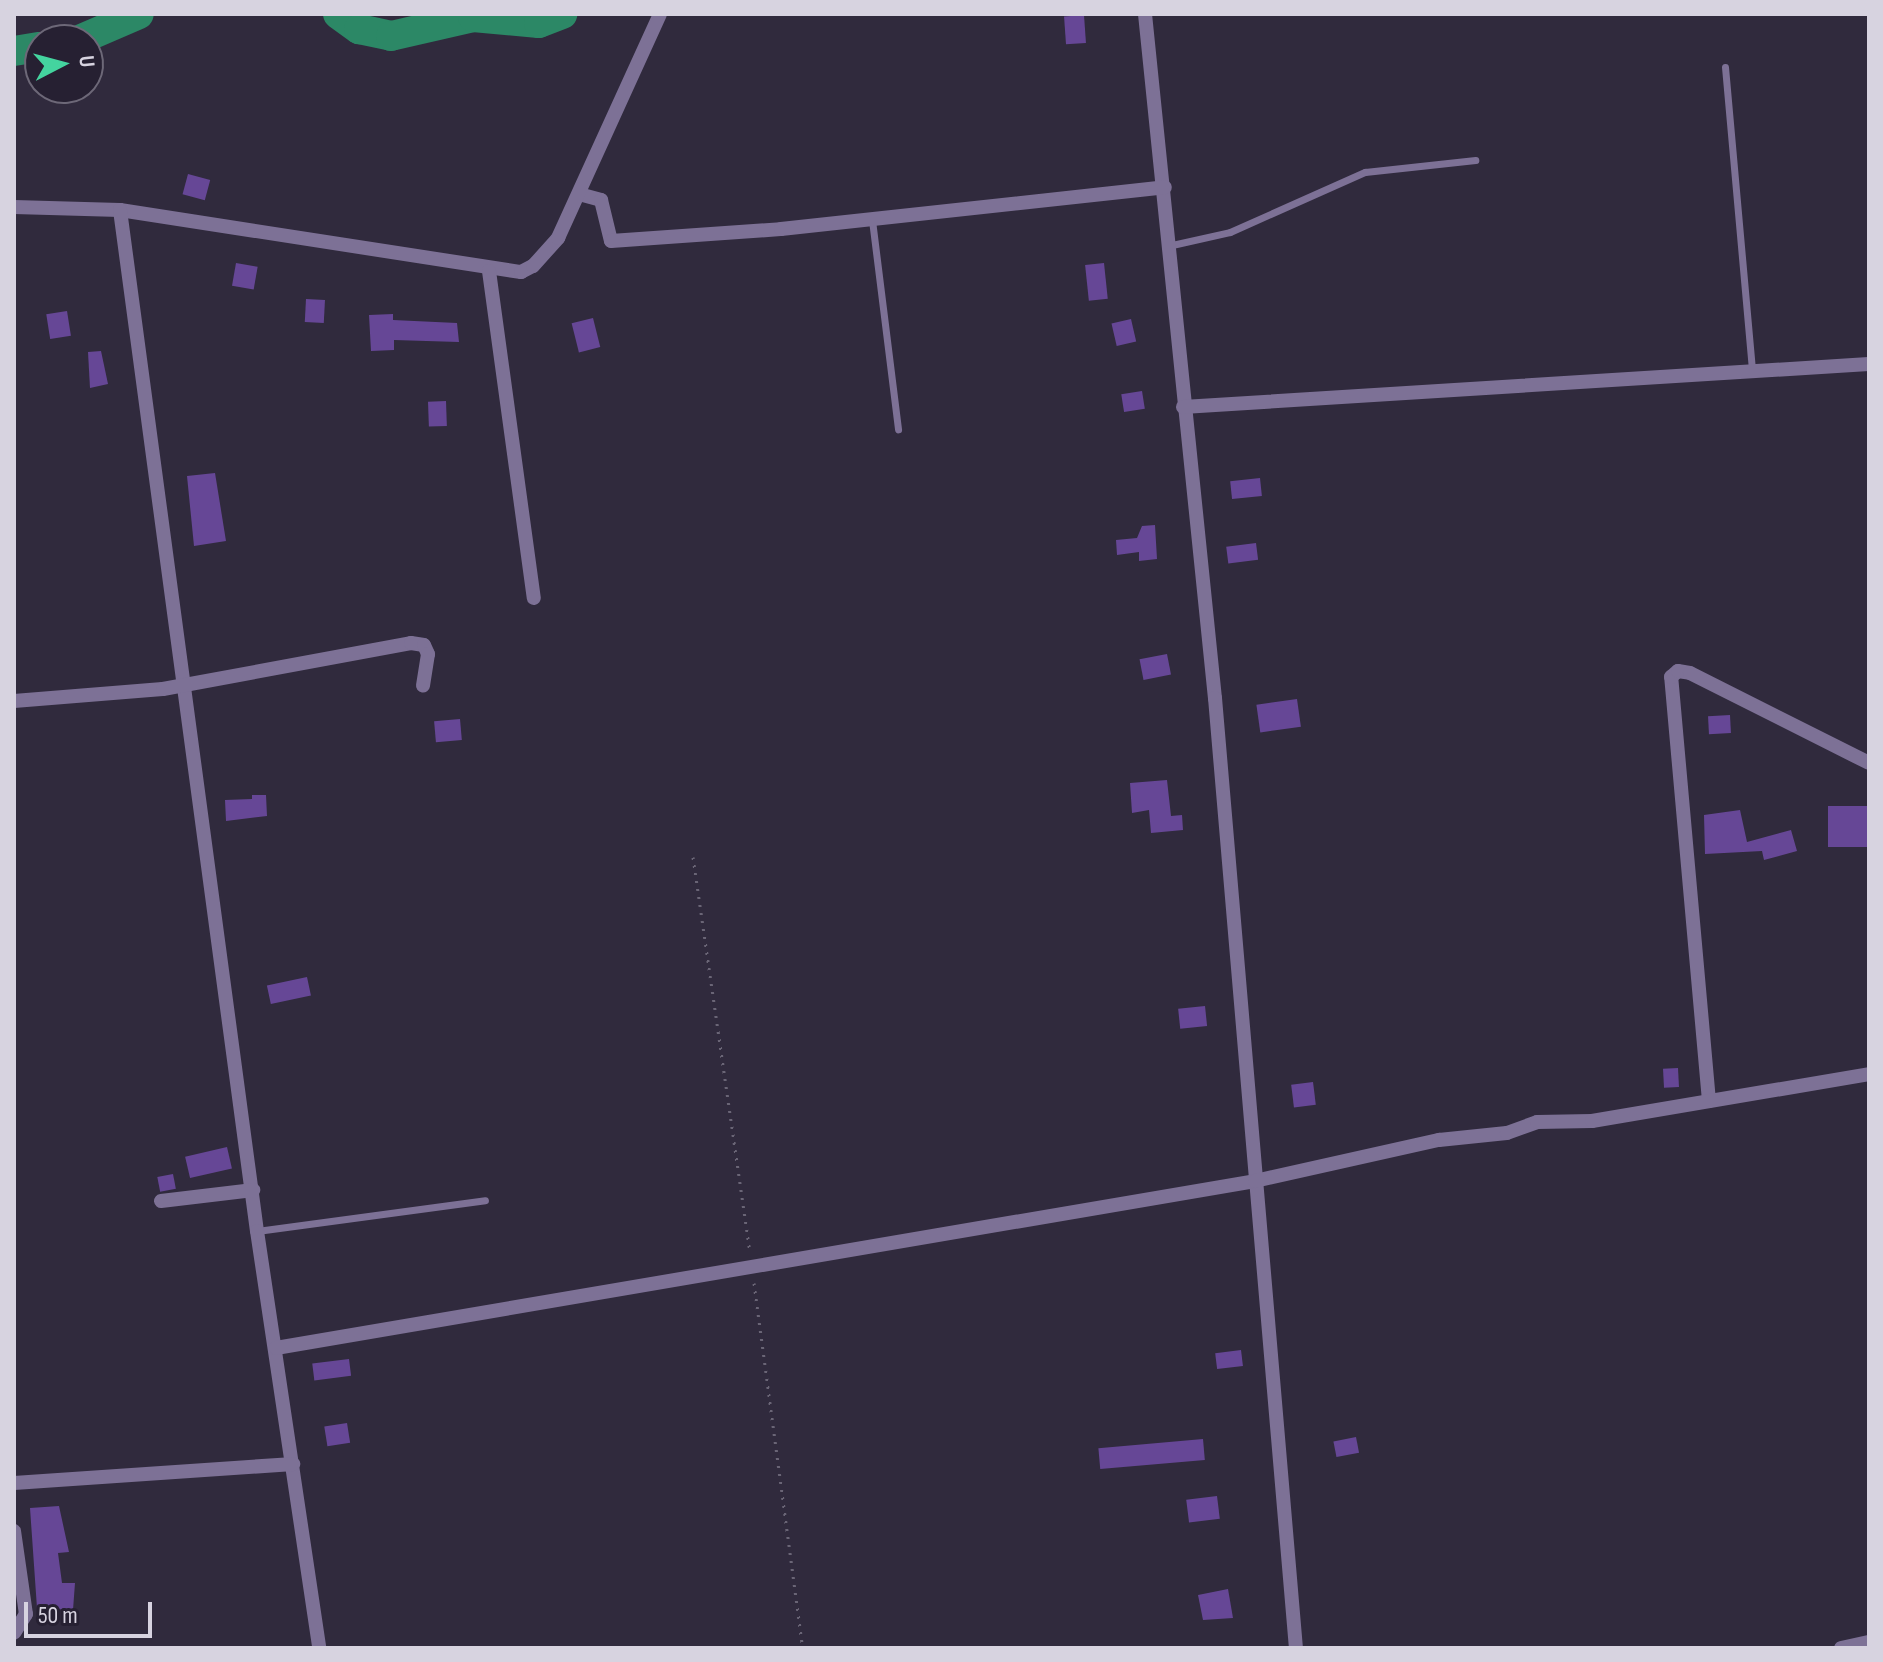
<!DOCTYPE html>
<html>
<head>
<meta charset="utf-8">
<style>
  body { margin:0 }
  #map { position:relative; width:1883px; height:1662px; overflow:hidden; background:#302a3d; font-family:"Sofia Sans Condensed",sans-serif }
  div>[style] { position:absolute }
  .river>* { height:30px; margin:-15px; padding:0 15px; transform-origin:15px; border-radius:15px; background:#2c8866 }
  .building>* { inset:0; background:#664796; transform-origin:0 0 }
  .path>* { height:3px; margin-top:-1.5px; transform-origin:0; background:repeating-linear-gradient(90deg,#6a6576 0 2px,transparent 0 8px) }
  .lane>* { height:7px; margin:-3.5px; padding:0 3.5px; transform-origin:3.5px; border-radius:3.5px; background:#7d7196 }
  .street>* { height:14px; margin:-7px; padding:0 7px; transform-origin:7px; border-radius:7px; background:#7d7196 }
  span { translate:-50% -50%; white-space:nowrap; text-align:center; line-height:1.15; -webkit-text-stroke:6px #262032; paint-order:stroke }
  .frame { position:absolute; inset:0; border:16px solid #d7d3e0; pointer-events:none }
  .north { position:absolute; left:24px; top:24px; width:80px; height:80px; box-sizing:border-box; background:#262032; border:2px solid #6d6878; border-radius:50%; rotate:84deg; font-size:22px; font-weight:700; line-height:32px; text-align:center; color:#d7d3e0 }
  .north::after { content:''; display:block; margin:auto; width:28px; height:36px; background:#44d49f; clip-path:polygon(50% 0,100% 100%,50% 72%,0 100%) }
  .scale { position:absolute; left:24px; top:1602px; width:128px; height:36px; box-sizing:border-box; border:4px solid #d7d3e0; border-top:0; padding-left:10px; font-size:24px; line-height:28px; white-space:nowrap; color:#d7d3e0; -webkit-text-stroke:6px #262032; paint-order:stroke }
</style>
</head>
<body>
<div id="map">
  <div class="river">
    <div style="left:338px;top:14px;width:26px;rotate:36deg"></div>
    <div style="left:359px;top:29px;width:33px;rotate:12deg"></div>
    <div style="left:391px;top:36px;width:84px;rotate:-13deg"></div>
    <div style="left:473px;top:17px;width:66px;rotate:5.2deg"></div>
    <div style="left:539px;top:23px;width:25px;rotate:-21deg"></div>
    <div style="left:79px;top:40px;width:65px;rotate:-23.4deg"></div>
    <div style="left:14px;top:51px;width:26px;rotate:-9deg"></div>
  </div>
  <div class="building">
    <div style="left:1084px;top:15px;width:28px;height:20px;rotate:86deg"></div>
    <div style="left:188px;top:174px;width:23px;height:21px;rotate:15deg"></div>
    <div style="left:236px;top:263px;width:22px;height:23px;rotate:10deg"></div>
    <div style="left:1104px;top:263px;width:36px;height:19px;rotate:84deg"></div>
    <div style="left:306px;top:299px;width:19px;height:23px;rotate:3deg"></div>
    <div style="left:67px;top:311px;width:25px;height:21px;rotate:81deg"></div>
    <div style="clip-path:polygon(393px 314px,393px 320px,457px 323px,459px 342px,394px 340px,394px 350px,371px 351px,369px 315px)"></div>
    <div style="left:593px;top:318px;width:30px;height:22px;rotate:76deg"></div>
    <div style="left:1131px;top:319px;width:23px;height:20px;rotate:77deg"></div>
    <div style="clip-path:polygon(101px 351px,108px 384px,90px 388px,88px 352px)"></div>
    <div style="left:1142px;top:391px;width:18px;height:21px;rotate:81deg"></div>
    <div style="left:446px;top:401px;width:25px;height:18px;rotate:88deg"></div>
    <div style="clip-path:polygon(215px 473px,226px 541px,194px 546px,187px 476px)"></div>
    <div style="left:1260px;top:478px;width:18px;height:30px;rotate:84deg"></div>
    <div style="clip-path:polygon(1155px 525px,1157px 559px,1139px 561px,1139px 552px,1117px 555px,1116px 540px,1137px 538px,1142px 526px)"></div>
    <div style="left:1256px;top:543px;width:17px;height:30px;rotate:83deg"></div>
    <div style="left:1167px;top:654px;width:21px;height:28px;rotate:79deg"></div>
    <div style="left:1297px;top:699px;width:28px;height:41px;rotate:82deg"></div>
    <div style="left:1730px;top:715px;width:18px;height:22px;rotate:87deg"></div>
    <div style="left:460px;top:719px;width:21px;height:26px;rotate:85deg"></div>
    <div style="clip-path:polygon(1167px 780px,1171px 816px,1182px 815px,1183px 830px,1151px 833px,1149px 810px,1132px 813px,1130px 783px)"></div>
    <div style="clip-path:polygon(252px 795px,266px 795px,267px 816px,226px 821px,225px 800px,252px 799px)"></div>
    <div style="left:1869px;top:806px;width:41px;height:41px;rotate:90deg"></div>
    <div style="clip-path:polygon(1740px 810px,1747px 842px,1791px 830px,1797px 851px,1764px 860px,1762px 851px,1705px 854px,1704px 815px)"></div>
    <div style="left:307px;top:977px;width:19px;height:41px;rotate:78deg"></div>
    <div style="left:1205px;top:1006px;width:20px;height:27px;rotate:84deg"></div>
    <div style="left:1678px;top:1068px;width:19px;height:15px;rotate:87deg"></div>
    <div style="left:1313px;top:1082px;width:23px;height:22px;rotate:83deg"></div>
    <div style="left:227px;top:1147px;width:22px;height:43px;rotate:77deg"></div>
    <div style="left:173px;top:1174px;width:15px;height:16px;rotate:79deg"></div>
    <div style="left:1241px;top:1350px;width:16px;height:26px;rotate:83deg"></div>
    <div style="left:349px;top:1359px;width:17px;height:37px;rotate:83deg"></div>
    <div style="left:347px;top:1423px;width:20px;height:23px;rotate:81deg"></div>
    <div style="left:1356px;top:1437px;width:16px;height:23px;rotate:79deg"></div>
    <div style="left:1203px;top:1439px;width:21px;height:105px;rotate:85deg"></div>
    <div style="left:1217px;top:1496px;width:23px;height:31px;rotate:83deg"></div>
    <div style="clip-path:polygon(59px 1506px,69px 1552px,58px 1553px,62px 1583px,75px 1583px,73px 1610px,37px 1608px,30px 1508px)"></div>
    <div style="clip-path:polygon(1228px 1589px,1233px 1618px,1203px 1620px,1198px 1595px)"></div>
  </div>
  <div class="path">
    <div style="left:693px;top:857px;width:399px;rotate:81.8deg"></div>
    <div style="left:754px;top:1283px;width:368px;rotate:82.4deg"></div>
  </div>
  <div class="lane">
    <div style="left:1725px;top:67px;width:305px;rotate:84.9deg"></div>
    <div style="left:872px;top:220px;width:211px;rotate:82.9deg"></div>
    <div style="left:1172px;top:245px;width:59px;rotate:-12.6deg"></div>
    <div style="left:1230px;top:232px;width:148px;rotate:-24deg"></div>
    <div style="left:1365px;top:172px;width:111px;rotate:-6.2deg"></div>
    <div style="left:257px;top:1231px;width:230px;rotate:-7.7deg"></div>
  </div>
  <div class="street">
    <div style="left:1145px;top:14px;width:688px;rotate:84.16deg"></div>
    <div style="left:1215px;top:698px;width:953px;rotate:85.13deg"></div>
    <div style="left:579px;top:194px;width:23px;rotate:15deg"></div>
    <div style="left:601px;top:200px;width:42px;rotate:76.3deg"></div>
    <div style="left:611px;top:241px;width:170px;rotate:-4deg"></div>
    <div style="left:781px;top:229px;width:386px;rotate:-6.2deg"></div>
    <div style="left:14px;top:207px;width:106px;rotate:1.6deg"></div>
    <div style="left:120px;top:210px;width:406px;rotate:8.8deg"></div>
    <div style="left:521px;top:272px;width:13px;rotate:-27deg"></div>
    <div style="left:533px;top:266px;width:38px;rotate:-48deg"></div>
    <div style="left:558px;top:238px;width:246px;rotate:-65.5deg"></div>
    <div style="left:120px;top:210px;width:1030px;rotate:82.36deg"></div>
    <div style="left:257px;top:1231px;width:422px;rotate:81.5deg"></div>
    <div style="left:489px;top:271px;width:330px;rotate:82.2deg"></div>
    <div style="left:1183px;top:407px;width:687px;rotate:-3.59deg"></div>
    <div style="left:14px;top:701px;width:149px;rotate:-4.6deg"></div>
    <div style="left:163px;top:689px;width:252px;rotate:-10.5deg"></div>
    <div style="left:411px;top:643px;width:13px;rotate:9deg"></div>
    <div style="left:424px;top:645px;width:10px;rotate:66deg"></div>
    <div style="left:428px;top:654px;width:32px;rotate:99deg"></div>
    <div style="left:1709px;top:1101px;width:426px;rotate:-95.1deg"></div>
    <div style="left:1671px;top:677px;width:9px;rotate:-41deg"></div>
    <div style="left:1678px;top:671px;width:12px;rotate:9deg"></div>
    <div style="left:1690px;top:673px;width:200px;rotate:26.7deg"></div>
    <div style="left:161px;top:1201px;width:93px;rotate:-6.8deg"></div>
    <div style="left:276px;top:1348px;width:993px;rotate:-9.68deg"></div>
    <div style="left:1255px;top:1181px;width:189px;rotate:-12.6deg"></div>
    <div style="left:1439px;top:1140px;width:68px;rotate:-5.9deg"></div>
    <div style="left:1507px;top:1133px;width:32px;rotate:-20deg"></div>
    <div style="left:1537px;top:1122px;width:55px;rotate:-1deg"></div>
    <div style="left:1592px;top:1121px;width:281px;rotate:-9.6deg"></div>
    <div style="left:14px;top:1483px;width:280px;rotate:-3.9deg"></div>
    <div style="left:14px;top:1531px;width:84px;rotate:81.8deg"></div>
    <div style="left:26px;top:1614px;width:22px;rotate:122deg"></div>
    <div style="left:1841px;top:1648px;width:29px;rotate:-12deg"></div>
  </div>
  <div class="frame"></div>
  <div class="north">U</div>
  <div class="scale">50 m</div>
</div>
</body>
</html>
